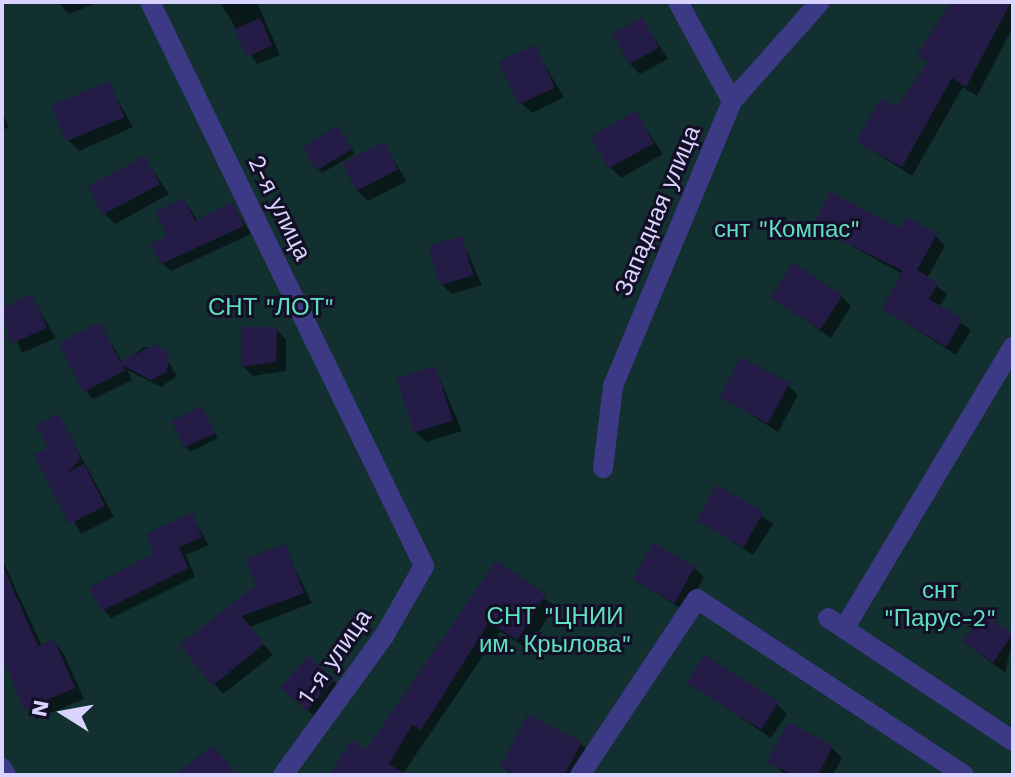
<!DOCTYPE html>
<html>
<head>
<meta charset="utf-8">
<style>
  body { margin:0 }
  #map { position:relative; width:1015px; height:777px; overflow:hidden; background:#130f26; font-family:"Work Sans",sans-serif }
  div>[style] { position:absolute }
  .green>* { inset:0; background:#12302f; transform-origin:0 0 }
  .shadow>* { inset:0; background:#0007; transform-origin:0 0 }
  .building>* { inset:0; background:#241b47; transform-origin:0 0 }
  .minor>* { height:20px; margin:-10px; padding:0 10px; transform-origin:10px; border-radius:10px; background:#3d3a85 }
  span { translate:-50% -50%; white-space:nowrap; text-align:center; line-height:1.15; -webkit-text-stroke:6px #130f26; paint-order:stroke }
  .street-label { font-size:24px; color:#d9d4ff }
  .park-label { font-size:24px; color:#5fe0c0 }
  .frame { position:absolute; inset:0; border:4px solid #d9d4ff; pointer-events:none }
  .north { position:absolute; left:24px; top:673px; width:80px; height:80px; -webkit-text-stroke:6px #130f26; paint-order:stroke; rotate:281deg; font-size:22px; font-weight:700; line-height:32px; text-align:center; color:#d9d4ff }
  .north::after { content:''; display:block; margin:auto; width:28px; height:36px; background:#d9d4ff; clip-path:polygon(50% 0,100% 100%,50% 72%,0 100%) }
</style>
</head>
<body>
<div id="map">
  <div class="green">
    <div style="left:2px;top:2px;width:1011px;height:773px"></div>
  </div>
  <div class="shadow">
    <div style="clip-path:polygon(58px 2px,99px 2px,69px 14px)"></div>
    <div style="clip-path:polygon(220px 2px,257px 2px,280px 55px,257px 64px)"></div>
    <div style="clip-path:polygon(957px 2px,1013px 2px,1013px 27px,977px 96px,963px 87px,912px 176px,859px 142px,898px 110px,929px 64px,920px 55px)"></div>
    <div style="clip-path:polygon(642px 20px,668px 59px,640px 74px,630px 64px)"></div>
    <div style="clip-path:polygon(534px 48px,564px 97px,532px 113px,521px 103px)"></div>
    <div style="clip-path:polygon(108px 83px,133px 127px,79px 151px,69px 141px)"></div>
    <div style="clip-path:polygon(2px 112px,9px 127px,2px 131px)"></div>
    <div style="clip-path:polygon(636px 114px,663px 154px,621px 178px,611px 168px)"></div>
    <div style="clip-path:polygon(338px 128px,355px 154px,322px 173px,318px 168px)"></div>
    <div style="clip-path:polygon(384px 145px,407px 181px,368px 201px,357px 191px)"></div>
    <div style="clip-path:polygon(145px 159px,169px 194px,115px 224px,105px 214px)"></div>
    <div style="clip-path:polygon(184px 200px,199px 222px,232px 204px,251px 234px,171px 271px,162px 263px)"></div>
    <div style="clip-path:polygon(815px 225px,936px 236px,945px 246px,927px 278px,947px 294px,939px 307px,971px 330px,956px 355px,884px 309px,904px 275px)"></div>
    <div style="clip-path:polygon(461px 238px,482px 285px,452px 294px,441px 284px)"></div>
    <div style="clip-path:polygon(841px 296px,851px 306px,831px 338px,773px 297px)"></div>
    <div style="clip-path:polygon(31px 297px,56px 338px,22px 353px,2px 310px)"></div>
    <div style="clip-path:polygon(100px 325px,123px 363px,144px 347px,160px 348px,177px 376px,161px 387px,127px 370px,132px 380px,93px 399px,85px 390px)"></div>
    <div style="clip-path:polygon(276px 329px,286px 340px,286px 371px,253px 376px,243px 366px)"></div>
    <div style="clip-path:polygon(436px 369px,462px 431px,426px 442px,416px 432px)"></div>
    <div style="clip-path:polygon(788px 385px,798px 395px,778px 432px,722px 396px)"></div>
    <div style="clip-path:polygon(202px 409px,218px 438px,190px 452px,186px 447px)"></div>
    <div style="clip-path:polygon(59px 416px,114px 517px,81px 534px,37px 456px,50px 449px)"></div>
    <div style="left:718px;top:488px;width:66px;height:37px;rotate:33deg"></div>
    <div style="clip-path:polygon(192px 516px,209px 545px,186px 555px,195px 577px,111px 618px,103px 609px)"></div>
    <div style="clip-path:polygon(284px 546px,312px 603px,250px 627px,273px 655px,223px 694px,183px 646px,258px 585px)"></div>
    <div style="clip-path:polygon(2px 559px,42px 646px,53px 641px,63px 652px,84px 699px,36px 719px,2px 652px)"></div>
    <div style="clip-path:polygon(496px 564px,555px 606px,528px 649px,500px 631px,402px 775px,332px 775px,366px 752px)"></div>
    <div style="clip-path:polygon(693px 567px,704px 577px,685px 611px,636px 580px)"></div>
    <div style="clip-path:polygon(983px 616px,1013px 637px,1005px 673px,964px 642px)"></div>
    <div style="clip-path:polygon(333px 680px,343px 691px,317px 719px,293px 697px)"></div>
    <div style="clip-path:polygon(690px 683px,777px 704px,787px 714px,771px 738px)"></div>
    <div style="clip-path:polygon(581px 743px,591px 754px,580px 775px,511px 775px,502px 766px)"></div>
    <div style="clip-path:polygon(832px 748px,842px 758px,833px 775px,786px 775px,770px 761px)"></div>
  </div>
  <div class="building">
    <div style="clip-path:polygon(951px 2px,1011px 2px,966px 87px,952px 78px,902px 167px,856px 142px,881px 98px,897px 107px,928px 62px,917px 55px)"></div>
    <div style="left:642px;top:17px;width:35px;height:34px;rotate:61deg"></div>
    <div style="left:260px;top:18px;width:30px;height:28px;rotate:66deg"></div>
    <div style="left:535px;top:45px;width:47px;height:40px;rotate:65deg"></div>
    <div style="left:109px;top:81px;width:39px;height:63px;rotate:67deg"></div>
    <div style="left:636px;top:111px;width:37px;height:52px;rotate:61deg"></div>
    <div style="left:338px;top:126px;width:27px;height:41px;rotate:59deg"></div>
    <div style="left:384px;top:142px;width:31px;height:47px;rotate:63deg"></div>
    <div style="left:145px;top:156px;width:32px;height:65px;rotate:62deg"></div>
    <div style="clip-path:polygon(830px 192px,900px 228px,906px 217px,937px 234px,917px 270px,938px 283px,929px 299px,963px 319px,946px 347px,882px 309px,903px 271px,813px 226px)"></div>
    <div style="clip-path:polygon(184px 198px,195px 221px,233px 202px,244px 226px,161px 264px,151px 244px,167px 236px,155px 212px)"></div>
    <div style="left:462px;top:236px;width:41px;height:35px;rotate:74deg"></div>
    <div style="left:793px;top:263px;width:59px;height:41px;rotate:33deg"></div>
    <div style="clip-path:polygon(32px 294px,47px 328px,10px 344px,2px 308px)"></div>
    <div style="clip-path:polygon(100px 322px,120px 362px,156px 344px,169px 355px,167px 372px,151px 380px,122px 365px,125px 371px,83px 392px,59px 343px)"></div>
    <div style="clip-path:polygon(241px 327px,277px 327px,276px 362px,241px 367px)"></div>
    <div style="left:741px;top:357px;width:55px;height:46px;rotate:28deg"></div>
    <div style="left:436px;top:366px;width:57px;height:41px;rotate:73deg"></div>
    <div style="left:202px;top:406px;width:30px;height:34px;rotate:64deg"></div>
    <div style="clip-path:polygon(59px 414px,81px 458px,68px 472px,84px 464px,105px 506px,69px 524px,34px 455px,48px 448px,36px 425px)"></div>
    <div style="left:717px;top:485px;width:54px;height:41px;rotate:30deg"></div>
    <div style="clip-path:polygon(192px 513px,202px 537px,179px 547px,188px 568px,102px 611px,89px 588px,154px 553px,146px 534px)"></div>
    <div style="left:653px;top:543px;width:48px;height:42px;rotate:29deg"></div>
    <div style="clip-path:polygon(285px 544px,304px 593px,242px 616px,264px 644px,212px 686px,180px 645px,256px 585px,246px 559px)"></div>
    <div style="clip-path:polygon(496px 561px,546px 594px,517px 640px,489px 622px,421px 730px,412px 725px,389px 764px,407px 775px,330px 775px,351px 740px,366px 750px)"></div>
    <div style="clip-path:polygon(2px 564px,38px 646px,54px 639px,75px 688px,24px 710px,2px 657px)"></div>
    <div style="left:982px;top:613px;width:37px;height:35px;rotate:34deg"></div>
    <div style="left:704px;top:655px;width:88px;height:33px;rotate:32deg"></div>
    <div style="left:308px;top:656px;width:35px;height:42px;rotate:41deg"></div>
    <div style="clip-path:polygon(528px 714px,582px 742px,564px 775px,516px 775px,500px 767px)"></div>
    <div style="clip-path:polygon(788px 722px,833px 746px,818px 775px,793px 775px,767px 762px)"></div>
    <div style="clip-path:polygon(213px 745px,237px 775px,175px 775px)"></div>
  </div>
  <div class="minor">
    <div style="left:150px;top:2px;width:627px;rotate:64.09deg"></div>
    <div style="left:424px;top:566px;width:81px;rotate:119.7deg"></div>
    <div style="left:384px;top:636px;width:172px;rotate:126deg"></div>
    <div style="left:678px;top:2px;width:113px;rotate:61.4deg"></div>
    <div style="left:603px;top:468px;width:83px;rotate:-83deg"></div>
    <div style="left:613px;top:386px;width:309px;rotate:-67.3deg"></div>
    <div style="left:732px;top:101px;width:132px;rotate:-48.4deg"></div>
    <div style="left:828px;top:618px;width:222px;rotate:33.6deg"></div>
    <div style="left:844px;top:629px;width:329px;rotate:-59.1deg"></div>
    <div style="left:2px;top:768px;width:8px;rotate:60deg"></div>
    <div style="left:580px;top:775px;width:211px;rotate:-56.4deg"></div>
    <div style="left:697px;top:599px;width:320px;rotate:33.4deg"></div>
  </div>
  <div class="street-label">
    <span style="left:279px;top:208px;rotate:64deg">2-я улица</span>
    <span style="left:658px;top:211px;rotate:-67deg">Западная улица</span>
    <span style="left:335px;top:657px;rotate:-55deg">1-я улица</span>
  </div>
  <div class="park-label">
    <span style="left:787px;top:230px">снт "Компас"</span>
    <span style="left:271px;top:308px">СНТ "ЛОТ"</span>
    <span style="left:940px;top:605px">снт<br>"Парус-2"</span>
    <span style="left:555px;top:631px">СНТ "ЦНИИ<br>им. Крылова"</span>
  </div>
  <div class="frame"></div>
  <div class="north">N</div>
</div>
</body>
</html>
